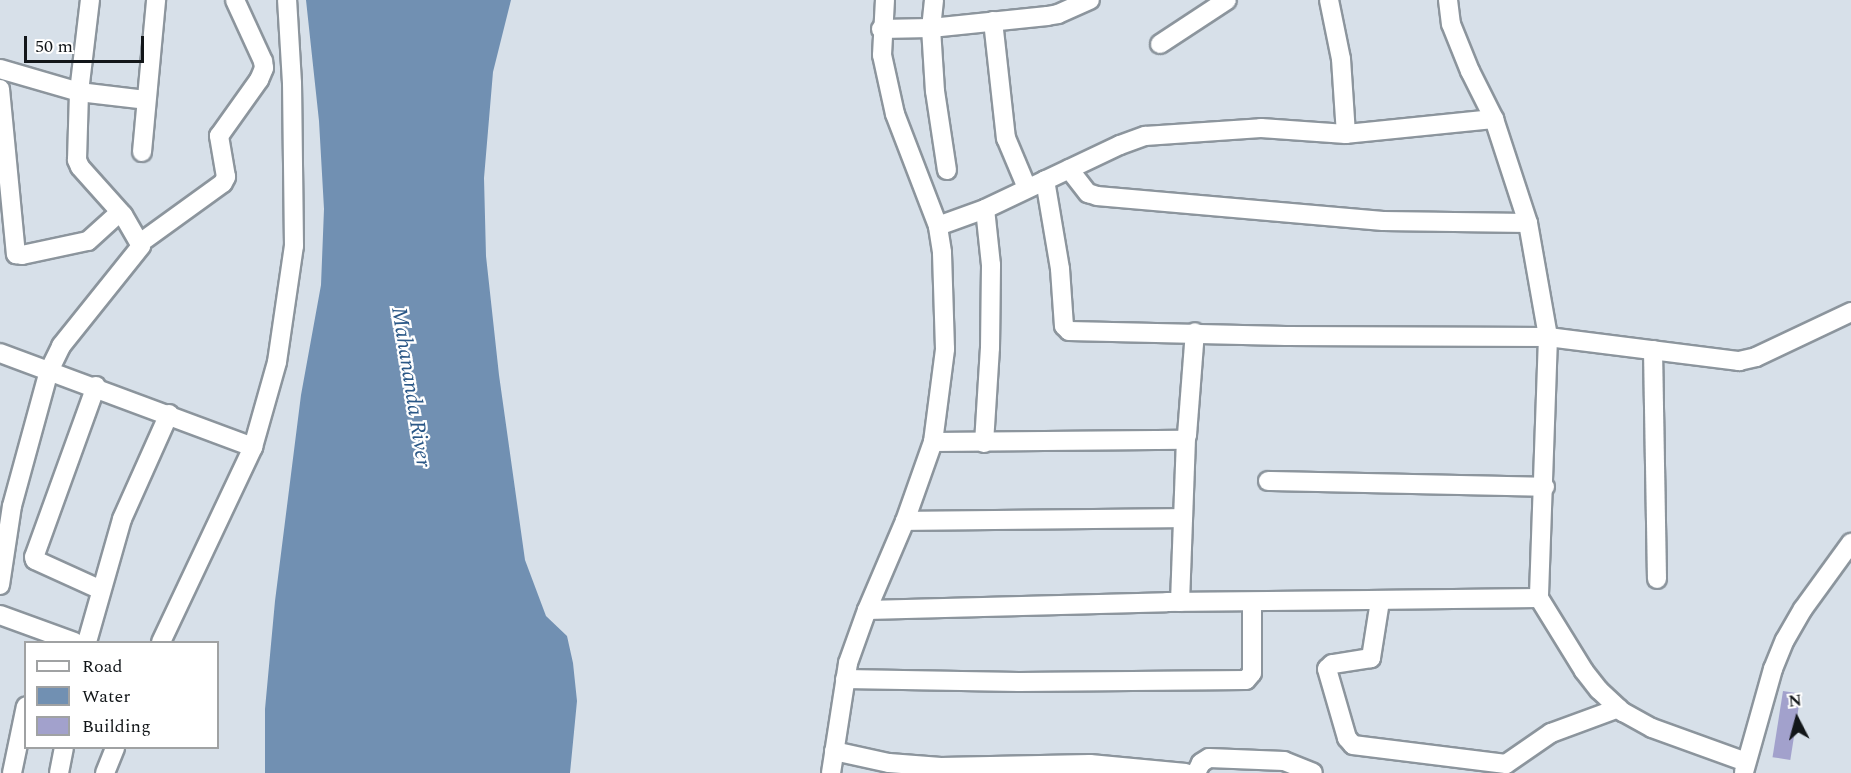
<!DOCTYPE html>
<html>
<head>
<meta charset="utf-8">
<style>
  body { margin:0 }
  #map { position:relative; width:1851px; height:773px; overflow:hidden; background:#d7e0e9; font-family:Spectral,serif }
  div>[style] { position:absolute }
  .water>* { inset:0; background:#7190b2 }
  .building>* { inset:0; background:#a2a1cc; transform-origin:0 0 }
  .roads { filter:drop-shadow(2px 0 #8c959d) drop-shadow(-2px 0 #8c959d) drop-shadow(0 2px #8c959d) drop-shadow(0 -2px #8c959d) }
  .minor>* { height:18px; margin:-9px; padding:0 9px; transform-origin:9px; border-radius:9px; background:#fff }
  span { translate:-50% -50%; white-space:nowrap; text-align:center; line-height:1.15; -webkit-text-stroke:4.5px #fff; paint-order:stroke }
  .water-label { font-size:22px; color:#2a5786; font-style:italic }
  .legend { position:absolute; left:24px; top:641px; width:195px; height:108px; box-sizing:border-box; background:#fff; border:2px solid #a0a2a3; margin:0; padding:8px 10px; list-style:none; font-size:18px; color:#121619 }
  .legend li { display:flex; align-items:center; gap:12px; height:30px }
  .legend b { width:30px; border:2px solid #a0a2a3 }
  .north { position:absolute; left:1767px; top:689px; width:60px; height:60px; -webkit-text-stroke:4px #fff; paint-order:stroke; rotate:354deg; font-size:16px; font-weight:700; line-height:24px; text-align:center; color:#121619 }
  .north::after { content:''; display:block; margin:auto; width:21px; height:27px; background:#121619; clip-path:polygon(50% 0,100% 100%,50% 72%,0 100%) }
  .scale { position:absolute; left:24px; top:36px; width:120px; height:27px; box-sizing:border-box; border:3px solid #121619; border-top:0; padding-left:8px; font-size:18px; line-height:21px; white-space:nowrap; color:#121619; -webkit-text-stroke:4px #fff; paint-order:stroke }
</style>
</head>
<body>
<div id="map">
  <div class="water">
    <div style="clip-path:polygon(306px 0,511px 0,493px 72px,484px 178px,486px 256px,499px 375px,525px 560px,546px 616px,567px 636px,573px 663px,577px 701px,570px 773px,265px 773px,265px 709px,275px 601px,301px 395px,321px 285px,324px 209px,319px 121px)"></div>
  </div>
  <div class="building">
    <div style="left:1783px;top:691px;width:18px;height:67px;rotate:9deg"></div>
  </div>
  <div class="roads">
    <div class="minor">
      <div style="left:934px;top:0;width:28px;rotate:96deg"></div>
      <div style="left:931px;top:28px;width:63px;rotate:86.4deg"></div>
      <div style="left:935px;top:91px;width:80px;rotate:81.4deg"></div>
      <div style="left:1329px;top:0;width:60px;rotate:78.5deg"></div>
      <div style="left:1341px;top:59px;width:75px;rotate:86.2deg"></div>
      <div style="left:1448px;top:0;width:24px;rotate:83deg"></div>
      <div style="left:1451px;top:24px;width:51px;rotate:68deg"></div>
      <div style="left:1470px;top:71px;width:54px;rotate:63.4deg"></div>
      <div style="left:1494px;top:119px;width:109px;rotate:71.9deg"></div>
      <div style="left:1528px;top:223px;width:116px;rotate:80deg"></div>
      <div style="left:1548px;top:337px;width:261px;rotate:92deg"></div>
      <div style="left:1539px;top:598px;width:86px;rotate:58.3deg"></div>
      <div style="left:1584px;top:671px;width:24px;rotate:52deg"></div>
      <div style="left:1599px;top:690px;width:33px;rotate:43deg"></div>
      <div style="left:1623px;top:712px;width:33px;rotate:29deg"></div>
      <div style="left:1652px;top:728px;width:100px;rotate:19.9deg"></div>
      <div style="left:993px;top:21px;width:118px;rotate:83.7deg"></div>
      <div style="left:1006px;top:138px;width:54px;rotate:67.2deg"></div>
      <div style="left:881px;top:29px;width:50px;rotate:-1.1deg"></div>
      <div style="left:931px;top:28px;width:117px;rotate:-5.9deg"></div>
      <div style="left:1047px;top:16px;width:11px;rotate:-10deg"></div>
      <div style="left:1058px;top:14px;width:35px;rotate:-24deg"></div>
      <div style="left:1160px;top:44px;width:80px;rotate:-33.3deg"></div>
      <div style="left:0;top:69px;width:82px;rotate:16.2deg"></div>
      <div style="left:79px;top:92px;width:67px;rotate:6.8deg"></div>
      <div style="left:0;top:89px;width:166px;rotate:84.5deg"></div>
      <div style="left:16px;top:254px;width:6px;rotate:9deg"></div>
      <div style="left:22px;top:255px;width:67px;rotate:-12deg"></div>
      <div style="left:88px;top:241px;width:43px;rotate:-42.2deg"></div>
      <div style="left:142px;top:152px;width:153px;rotate:-84.7deg"></div>
      <div style="left:1069px;top:169px;width:31px;rotate:52deg"></div>
      <div style="left:1088px;top:193px;width:9px;rotate:18deg"></div>
      <div style="left:1097px;top:196px;width:287px;rotate:5deg"></div>
      <div style="left:1383px;top:221px;width:145px;rotate:0.8deg"></div>
      <div style="left:1045px;top:180px;width:90px;rotate:80.4deg"></div>
      <div style="left:1060px;top:269px;width:57px;rotate:86deg"></div>
      <div style="left:1064px;top:326px;width:7px;rotate:45deg"></div>
      <div style="left:1069px;top:331px;width:217px;rotate:1.3deg"></div>
      <div style="left:1286px;top:336px;width:262px;rotate:0.2deg"></div>
      <div style="left:1548px;top:337px;width:193px;rotate:7.2deg"></div>
      <div style="left:1739px;top:361px;width:17px;rotate:-13deg"></div>
      <div style="left:1756px;top:357px;width:105px;rotate:-25.3deg"></div>
      <div style="left:938px;top:226px;width:50px;rotate:-19.9deg"></div>
      <div style="left:985px;top:209px;width:149px;rotate:-25.4deg"></div>
      <div style="left:1120px;top:145px;width:27px;rotate:-20deg"></div>
      <div style="left:1145px;top:136px;width:116px;rotate:-3.9deg"></div>
      <div style="left:1261px;top:128px;width:85px;rotate:4deg"></div>
      <div style="left:1346px;top:134px;width:149px;rotate:-5.8deg"></div>
      <div style="left:140px;top:243px;width:102px;rotate:-35.9deg"></div>
      <div style="left:223px;top:183px;width:7px;rotate:-63deg"></div>
      <div style="left:226px;top:177px;width:42px;rotate:-99.7deg"></div>
      <div style="left:219px;top:136px;width:69px;rotate:-54.5deg"></div>
      <div style="left:259px;top:80px;width:13px;rotate:-67deg"></div>
      <div style="left:264px;top:68px;width:7px;rotate:-98deg"></div>
      <div style="left:263px;top:61px;width:67px;rotate:-114.7deg"></div>
      <div style="left:1653px;top:350px;width:229px;rotate:89deg"></div>
      <div style="left:0;top:353px;width:270px;rotate:20.4deg"></div>
      <div style="left:96px;top:386px;width:182px;rotate:109.9deg"></div>
      <div style="left:34px;top:557px;width:3px;rotate:72deg"></div>
      <div style="left:35px;top:560px;width:72px;rotate:24.4deg"></div>
      <div style="left:933px;top:442px;width:251px;rotate:-0.5deg"></div>
      <div style="left:1184px;top:440px;width:6px;rotate:-59deg"></div>
      <div style="left:1187px;top:435px;width:103px;rotate:-85.6deg"></div>
      <div style="left:984px;top:443px;width:95px;rotate:-86.4deg"></div>
      <div style="left:990px;top:348px;width:83px;rotate:-89.3deg"></div>
      <div style="left:991px;top:265px;width:56px;rotate:-96.1deg"></div>
      <div style="left:1268px;top:481px;width:277px;rotate:1.2deg"></div>
      <div style="left:905px;top:521px;width:278px;rotate:-0.6deg"></div>
      <div style="left:0;top:585px;width:80px;rotate:-81.4deg"></div>
      <div style="left:12px;top:506px;width:140px;rotate:-74.7deg"></div>
      <div style="left:49px;top:371px;width:28px;rotate:-64deg"></div>
      <div style="left:61px;top:346px;width:128px;rotate:-51.3deg"></div>
      <div style="left:141px;top:246px;width:36px;rotate:-120deg"></div>
      <div style="left:123px;top:215px;width:64px;rotate:-131.9deg"></div>
      <div style="left:80px;top:167px;width:8px;rotate:-113deg"></div>
      <div style="left:77px;top:160px;width:68px;rotate:-88.3deg"></div>
      <div style="left:79px;top:92px;width:93px;rotate:-83.2deg"></div>
      <div style="left:1380px;top:601px;width:58px;rotate:99deg"></div>
      <div style="left:1371px;top:658px;width:39px;rotate:171deg"></div>
      <div style="left:1332px;top:664px;width:7px;rotate:135deg"></div>
      <div style="left:1327px;top:669px;width:72px;rotate:73.8deg"></div>
      <div style="left:1347px;top:738px;width:9px;rotate:49deg"></div>
      <div style="left:1353px;top:745px;width:154px;rotate:7.1deg"></div>
      <div style="left:1506px;top:764px;width:55px;rotate:-34.6deg"></div>
      <div style="left:1551px;top:733px;width:72px;rotate:-20.2deg"></div>
      <div style="left:1180px;top:602px;width:164px;rotate:-87.9deg"></div>
      <div style="left:867px;top:610px;width:300px;rotate:-1.5deg"></div>
      <div style="left:1167px;top:602px;width:372px;rotate:-0.6deg"></div>
      <div style="left:0;top:615px;width:79px;rotate:20deg"></div>
      <div style="left:87px;top:642px;width:128px;rotate:-74.1deg"></div>
      <div style="left:122px;top:519px;width:115px;rotate:-65.9deg"></div>
      <div style="left:161px;top:642px;width:216px;rotate:-64.7deg"></div>
      <div style="left:253px;top:447px;width:88px;rotate:-74.2deg"></div>
      <div style="left:277px;top:362px;width:117px;rotate:-81.7deg"></div>
      <div style="left:294px;top:246px;width:163px;rotate:-90.7deg"></div>
      <div style="left:292px;top:83px;width:83px;rotate:-93.4deg"></div>
      <div style="left:845px;top:679px;width:174px;rotate:1deg"></div>
      <div style="left:1019px;top:682px;width:227px;rotate:-0.5deg"></div>
      <div style="left:1246px;top:680px;width:9px;rotate:-49deg"></div>
      <div style="left:1252px;top:673px;width:71px;rotate:-90deg"></div>
      <div style="left:834px;top:751px;width:56px;rotate:12.3deg"></div>
      <div style="left:889px;top:763px;width:52px;rotate:4.4deg"></div>
      <div style="left:941px;top:767px;width:149px;rotate:-1.2deg"></div>
      <div style="left:1090px;top:764px;width:96px;rotate:5.4deg"></div>
      <div style="left:1744px;top:772px;width:107px;rotate:-74.3deg"></div>
      <div style="left:1773px;top:669px;width:31px;rotate:-68deg"></div>
      <div style="left:1785px;top:640px;width:36px;rotate:-60deg"></div>
      <div style="left:1803px;top:609px;width:82px;rotate:-54deg"></div>
      <div style="left:12px;top:773px;width:68px;rotate:-78.2deg"></div>
      <div style="left:59px;top:773px;width:25px;rotate:-79deg"></div>
      <div style="left:105px;top:773px;width:27px;rotate:-68deg"></div>
      <div style="left:831px;top:773px;width:111px;rotate:-81.2deg"></div>
      <div style="left:848px;top:663px;width:56px;rotate:-70.3deg"></div>
      <div style="left:867px;top:610px;width:97px;rotate:-66.9deg"></div>
      <div style="left:905px;top:521px;width:84px;rotate:-70.5deg"></div>
      <div style="left:933px;top:442px;width:94px;rotate:-82.6deg"></div>
      <div style="left:945px;top:349px;width:97px;rotate:-91.8deg"></div>
      <div style="left:942px;top:252px;width:26px;rotate:-99deg"></div>
      <div style="left:938px;top:226px;width:120px;rotate:-111deg"></div>
      <div style="left:895px;top:114px;width:60px;rotate:-102.4deg"></div>
      <div style="left:882px;top:55px;width:55px;rotate:-86.9deg"></div>
      <div style="left:1196px;top:773px;width:11px;rotate:-63deg"></div>
      <div style="left:1201px;top:763px;width:9px;rotate:-32deg"></div>
      <div style="left:1209px;top:758px;width:75px;rotate:2.3deg"></div>
      <div style="left:1284px;top:761px;width:31px;rotate:22deg"></div>
    </div>
  </div>
  <div class="water-label">
    <span style="left:411px;top:387px;rotate:81deg">Mahananda River</span>
  </div>
  <ul class="legend">
  <li><b style="height:8px;background:#fff"></b>Road</li>
  <li><b style="height:16px;background:#7190b2"></b>Water</li>
  <li><b style="height:16px;background:#a2a1cc"></b>Building</li>
  </ul>
  <div class="north">N</div>
  <div class="scale">50 m</div>
</div>
</body>
</html>
